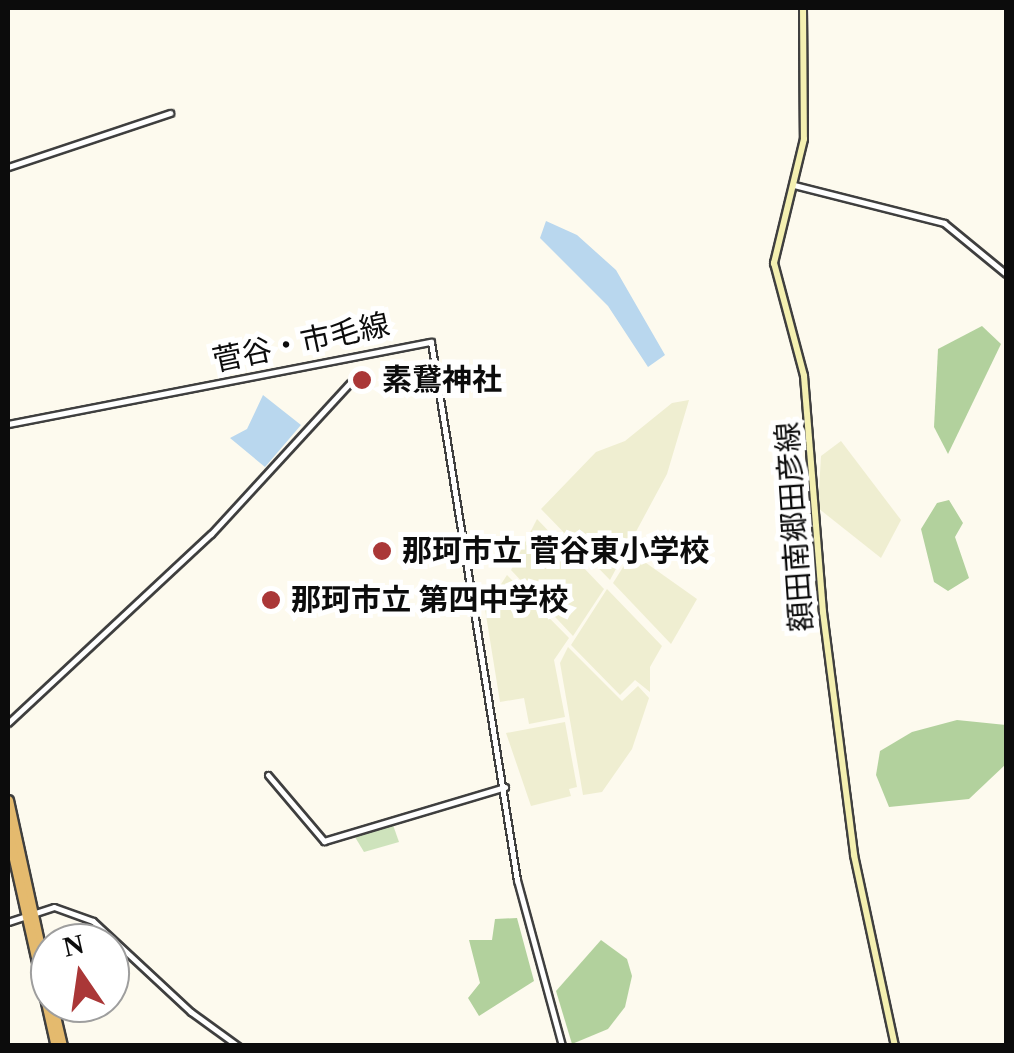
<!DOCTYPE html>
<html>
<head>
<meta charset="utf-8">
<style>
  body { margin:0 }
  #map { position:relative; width:1014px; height:1053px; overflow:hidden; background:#fdfaee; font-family:"Times New Roman","Noto Sans JP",serif }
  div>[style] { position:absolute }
  .farmland>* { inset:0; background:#efeed1 }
  .green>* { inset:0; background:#cee3bc }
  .forest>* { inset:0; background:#b2d19d }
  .water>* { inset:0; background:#b9d7ee }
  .roads { filter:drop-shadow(2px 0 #3f3f3f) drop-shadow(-2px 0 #3f3f3f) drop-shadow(0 2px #3f3f3f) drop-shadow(0 -2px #3f3f3f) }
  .tertiary>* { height:5px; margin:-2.5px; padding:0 2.5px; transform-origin:2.5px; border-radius:2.5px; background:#fff }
  .secondary>* { height:6px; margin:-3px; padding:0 3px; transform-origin:3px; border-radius:3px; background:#f4f0b1 }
  .trunk>* { height:9px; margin:-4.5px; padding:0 4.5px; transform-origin:4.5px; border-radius:4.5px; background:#e4ba6e }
  .dots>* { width:28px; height:28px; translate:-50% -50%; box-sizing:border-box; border:5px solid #fff; border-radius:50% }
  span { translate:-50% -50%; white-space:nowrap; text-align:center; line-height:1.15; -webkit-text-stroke:10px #fff; paint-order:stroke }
  .street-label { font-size:30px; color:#0c0c0c }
  .poi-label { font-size:30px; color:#0c0c0c; font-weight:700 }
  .left { translate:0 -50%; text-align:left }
  .frame { position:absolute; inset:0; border:10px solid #0c0c0c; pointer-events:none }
  .north { position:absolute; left:30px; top:923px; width:100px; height:100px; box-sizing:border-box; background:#fff; border:2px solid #9e9e9e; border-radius:50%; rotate:347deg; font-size:28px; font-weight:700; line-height:40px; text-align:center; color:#0c0c0c }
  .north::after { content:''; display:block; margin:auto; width:35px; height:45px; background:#aa3737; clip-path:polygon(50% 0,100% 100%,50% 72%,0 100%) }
</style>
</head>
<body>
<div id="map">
  <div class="farmland">
    <div style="clip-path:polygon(689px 400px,667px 474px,610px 580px,541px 509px,596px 452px,625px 441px,672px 403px)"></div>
    <div style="clip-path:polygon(841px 441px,901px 520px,881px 558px,818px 508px,821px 456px)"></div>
    <div style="clip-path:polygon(537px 519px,604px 589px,573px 636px,511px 570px)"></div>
    <div style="clip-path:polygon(632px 553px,697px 599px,671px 644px,613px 583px)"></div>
    <div style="clip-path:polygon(507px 575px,569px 638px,554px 660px,565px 717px,529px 724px,524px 698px,500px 702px,485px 609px)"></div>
    <div style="clip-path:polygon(607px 589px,662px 646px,650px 667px,650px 692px,635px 680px,620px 695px,571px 645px)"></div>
    <div style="clip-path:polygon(568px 647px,622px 701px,638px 686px,649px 698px,632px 749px,602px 792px,583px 795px,560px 663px)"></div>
    <div style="clip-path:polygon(565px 722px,577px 787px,569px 789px,571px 796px,531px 806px,506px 733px)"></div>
  </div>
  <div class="green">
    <div style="clip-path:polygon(393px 825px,399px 842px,364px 852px,355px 837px)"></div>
  </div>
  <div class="forest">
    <div style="clip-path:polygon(982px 326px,1001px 344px,948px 454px,934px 427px,938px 349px)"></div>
    <div style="clip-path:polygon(949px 500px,963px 523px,955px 537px,969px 578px,948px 591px,934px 582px,921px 529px,937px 503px)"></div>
    <div style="clip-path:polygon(957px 720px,1006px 725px,1006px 764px,969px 799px,889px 807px,876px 775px,880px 751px,912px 732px)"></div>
    <div style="clip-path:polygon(517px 918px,534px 981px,479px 1016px,468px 998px,480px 983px,469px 940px,492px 940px,495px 919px)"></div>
    <div style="clip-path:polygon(601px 940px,627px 959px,632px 976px,625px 1007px,608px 1029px,572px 1044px,556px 991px)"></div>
  </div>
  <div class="water">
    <div style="clip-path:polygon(546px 221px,577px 235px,616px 270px,665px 355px,648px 367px,608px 306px,540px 238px)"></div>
    <div style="clip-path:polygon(263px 395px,301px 425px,265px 467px,230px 438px,247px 429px)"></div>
  </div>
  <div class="roads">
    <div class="tertiary">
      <div style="left:8px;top:167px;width:171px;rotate:-18.4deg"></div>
      <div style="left:794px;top:185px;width:155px;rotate:14.2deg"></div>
      <div style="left:944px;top:223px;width:80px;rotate:39.4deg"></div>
      <div style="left:8px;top:424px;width:431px;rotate:-11deg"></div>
      <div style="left:431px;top:342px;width:545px;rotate:80.92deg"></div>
      <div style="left:517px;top:880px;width:172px;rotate:74.8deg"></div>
      <div style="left:8px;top:723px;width:277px;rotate:-43deg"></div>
      <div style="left:211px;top:534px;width:205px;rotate:-47.4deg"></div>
      <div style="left:268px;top:775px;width:87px;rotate:49.7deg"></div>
      <div style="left:324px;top:841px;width:189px;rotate:-16.6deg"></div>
      <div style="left:8px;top:922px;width:48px;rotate:-18.1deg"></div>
      <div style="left:54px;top:907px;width:41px;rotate:19.7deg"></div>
      <div style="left:93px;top:921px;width:134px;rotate:42.9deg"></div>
      <div style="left:191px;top:1012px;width:58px;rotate:35.9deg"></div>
    </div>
    <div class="secondary">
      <div style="left:803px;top:8px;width:131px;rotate:89.6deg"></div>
      <div style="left:804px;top:139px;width:128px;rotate:103.6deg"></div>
      <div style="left:774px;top:263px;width:117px;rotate:75.1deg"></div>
      <div style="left:804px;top:376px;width:237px;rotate:85.4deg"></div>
      <div style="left:823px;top:612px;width:245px;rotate:82.7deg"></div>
      <div style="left:854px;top:855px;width:195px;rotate:77.9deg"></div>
    </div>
    <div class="trunk">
      <div style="left:8px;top:800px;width:197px;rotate:77.7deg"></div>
      <div style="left:8px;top:832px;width:219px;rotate:77.4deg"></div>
      <div style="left:52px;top:1003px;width:44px;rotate:76.9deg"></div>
    </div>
  </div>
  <div class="dots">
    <div style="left:362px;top:380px;background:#aa3737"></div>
    <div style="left:382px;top:551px;background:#aa3737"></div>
    <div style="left:271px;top:600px;background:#aa3737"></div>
  </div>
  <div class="street-label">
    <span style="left:301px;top:343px;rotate:-12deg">菅谷・市毛線</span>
    <span style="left:795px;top:527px;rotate:-94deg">額田南郷田彦線</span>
  </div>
  <div class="poi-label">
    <span class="left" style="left:382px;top:380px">素鵞神社</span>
    <span class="left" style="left:402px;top:551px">那珂市立 菅谷東小学校</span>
    <span class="left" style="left:291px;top:600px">那珂市立 第四中学校</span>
  </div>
  <div class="frame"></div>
  <div class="north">N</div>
</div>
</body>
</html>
